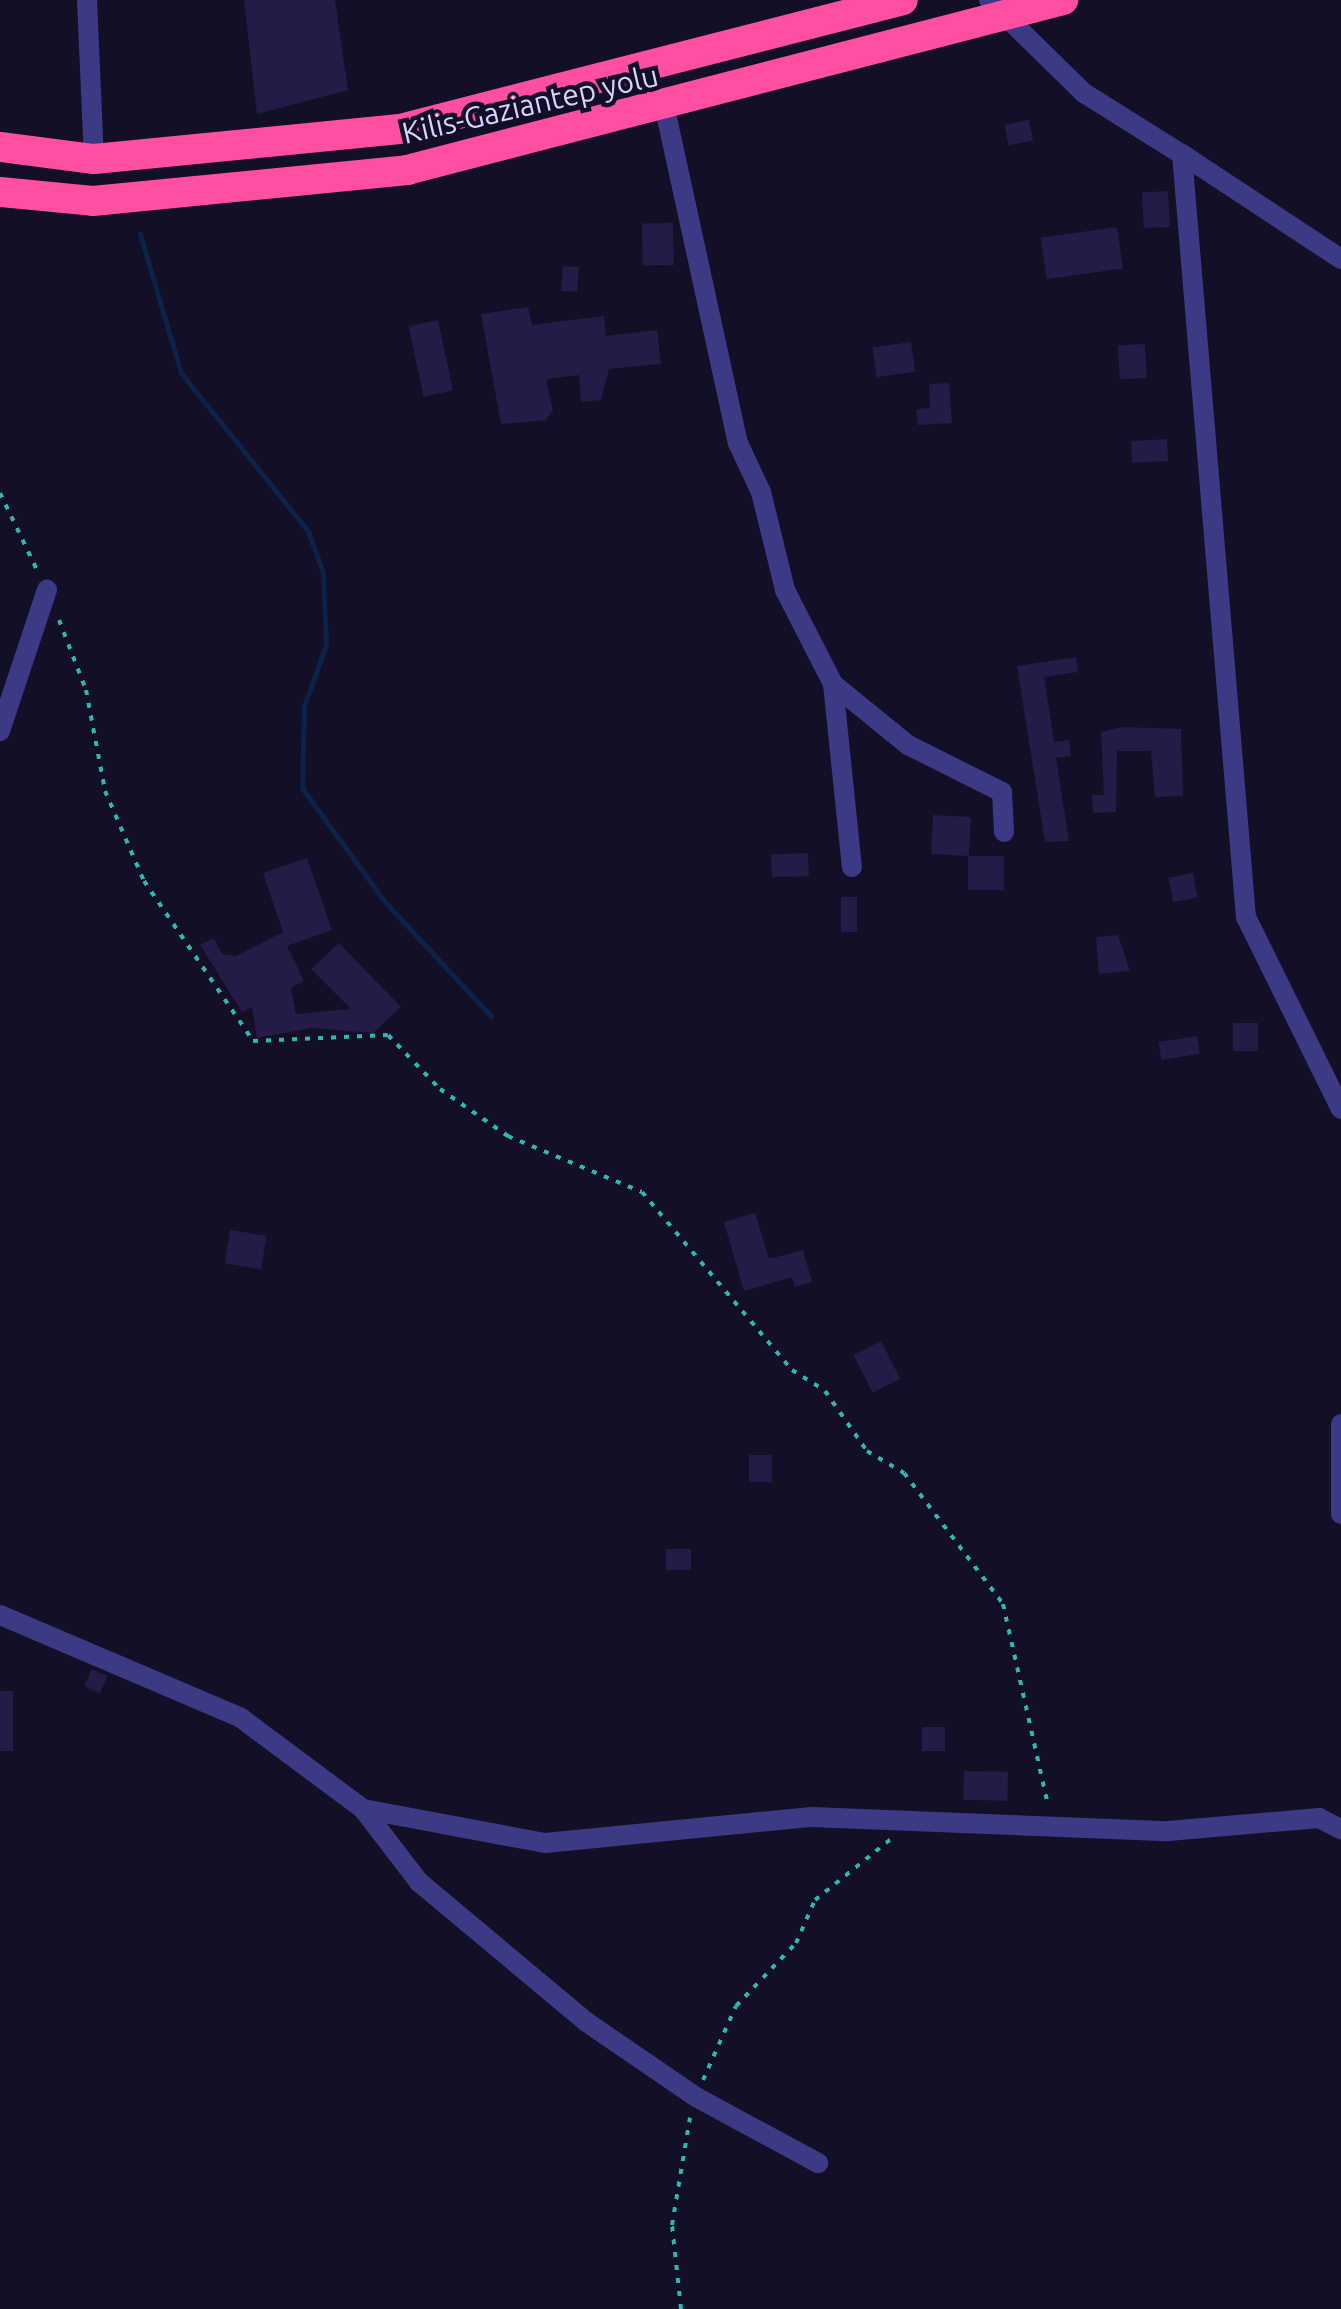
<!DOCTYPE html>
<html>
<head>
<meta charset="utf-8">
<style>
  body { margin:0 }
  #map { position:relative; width:1341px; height:2309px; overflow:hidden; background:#130f26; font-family:Ubuntu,sans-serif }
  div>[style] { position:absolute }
  .stream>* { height:5px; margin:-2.5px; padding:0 2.5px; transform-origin:2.5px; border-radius:2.5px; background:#0c2248 }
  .building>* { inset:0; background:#241b47; transform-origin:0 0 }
  .path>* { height:4px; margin-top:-2px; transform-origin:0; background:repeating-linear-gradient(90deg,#2fb8b0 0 5px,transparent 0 13px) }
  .minor>* { height:20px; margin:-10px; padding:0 10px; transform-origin:10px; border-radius:10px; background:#3d3a85 }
  .highway>* { height:30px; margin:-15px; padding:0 15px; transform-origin:15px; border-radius:15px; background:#ff4fa3 }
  span { translate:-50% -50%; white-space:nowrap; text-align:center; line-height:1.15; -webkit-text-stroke:9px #130f26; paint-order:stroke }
  .street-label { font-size:30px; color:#d9d4ff }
</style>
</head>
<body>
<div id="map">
  <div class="stream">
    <div style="left:140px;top:234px;width:145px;rotate:73.6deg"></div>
    <div style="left:181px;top:373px;width:203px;rotate:51.2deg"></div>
    <div style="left:308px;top:531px;width:45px;rotate:70.3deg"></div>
    <div style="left:323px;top:573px;width:72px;rotate:87.6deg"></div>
    <div style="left:326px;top:645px;width:65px;rotate:109.8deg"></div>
    <div style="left:304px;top:706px;width:82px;rotate:91.4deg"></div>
    <div style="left:302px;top:788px;width:141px;rotate:53.9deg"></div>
    <div style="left:385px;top:902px;width:156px;rotate:47.1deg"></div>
  </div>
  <div class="building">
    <div style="clip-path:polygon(244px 0,335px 0,348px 90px,257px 114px)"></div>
    <div style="left:1029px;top:120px;width:21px;height:25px;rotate:79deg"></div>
    <div style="left:1168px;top:191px;width:36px;height:26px;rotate:87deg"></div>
    <div style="left:673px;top:223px;width:42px;height:31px;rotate:89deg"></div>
    <div style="left:1117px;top:227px;width:42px;height:77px;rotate:82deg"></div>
    <div style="left:563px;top:266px;width:16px;height:25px;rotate:4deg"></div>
    <div style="clip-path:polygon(528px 307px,532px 325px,604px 316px,606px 336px,657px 330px,661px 364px,609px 369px,601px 400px,581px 402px,579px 375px,546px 379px,553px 410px,546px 420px,501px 424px,481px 314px)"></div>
    <div style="left:438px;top:320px;width:72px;height:30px;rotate:78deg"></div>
    <div style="left:911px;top:342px;width:30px;height:39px;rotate:82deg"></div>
    <div style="left:1145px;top:344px;width:34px;height:27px;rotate:87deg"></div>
    <div style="clip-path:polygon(949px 383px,952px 423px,918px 425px,916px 409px,930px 408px,929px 384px)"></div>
    <div style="left:1167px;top:439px;width:22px;height:36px;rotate:87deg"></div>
    <div style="clip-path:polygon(1076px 657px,1078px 672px,1044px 677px,1054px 742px,1069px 740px,1071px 756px,1056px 758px,1069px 841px,1045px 842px,1017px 666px)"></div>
    <div style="clip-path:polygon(1123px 727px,1181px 729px,1183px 796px,1155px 797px,1151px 751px,1117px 751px,1116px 812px,1093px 813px,1092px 795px,1104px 795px,1101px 732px)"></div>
    <div style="left:933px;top:815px;width:38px;height:39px;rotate:3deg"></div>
    <div style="left:808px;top:853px;width:23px;height:37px;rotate:88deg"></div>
    <div style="left:1004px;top:856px;width:34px;height:36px;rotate:90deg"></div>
    <div style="clip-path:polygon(307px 858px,332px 930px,287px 946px,304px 981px,291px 988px,296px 1014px,351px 1009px,311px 969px,339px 943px,401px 1007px,373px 1033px,312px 1028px,257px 1038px,252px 1007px,242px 1012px,200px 945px,214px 938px,222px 954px,236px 956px,283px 932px,263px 873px)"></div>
    <div style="left:1193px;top:873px;width:25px;height:25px;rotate:79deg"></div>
    <div style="left:841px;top:897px;width:16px;height:35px"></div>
    <div style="clip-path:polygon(1118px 935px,1130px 971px,1099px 974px,1096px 937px)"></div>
    <div style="left:1233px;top:1023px;width:25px;height:28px"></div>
    <div style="left:1197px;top:1036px;width:18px;height:39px;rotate:81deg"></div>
    <div style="clip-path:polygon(755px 1213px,769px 1259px,803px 1250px,812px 1282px,795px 1287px,792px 1277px,744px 1291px,724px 1222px)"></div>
    <div style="left:230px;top:1230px;width:37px;height:34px;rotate:9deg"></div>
    <div style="left:881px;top:1341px;width:42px;height:31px;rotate:63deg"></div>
    <div style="left:749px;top:1455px;width:23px;height:27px"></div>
    <div style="left:666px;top:1549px;width:25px;height:21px"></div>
    <div style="left:92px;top:1669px;width:17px;height:19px;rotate:24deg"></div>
    <div style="left:0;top:1691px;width:13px;height:60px"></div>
    <div style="left:922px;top:1727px;width:23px;height:24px"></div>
    <div style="left:964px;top:1771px;width:44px;height:29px;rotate:1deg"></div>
  </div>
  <div class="path">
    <div style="left:0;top:493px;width:90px;rotate:64.3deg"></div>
    <div style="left:59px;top:620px;width:75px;rotate:68.9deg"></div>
    <div style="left:86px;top:690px;width:103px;rotate:79.3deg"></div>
    <div style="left:105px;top:791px;width:98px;rotate:66.6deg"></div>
    <div style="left:144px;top:881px;width:194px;rotate:55.7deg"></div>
    <div style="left:253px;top:1041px;width:135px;rotate:-2.5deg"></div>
    <div style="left:388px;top:1035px;width:75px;rotate:46.1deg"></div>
    <div style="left:440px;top:1089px;width:83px;rotate:34.7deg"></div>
    <div style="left:508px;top:1136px;width:145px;rotate:22.7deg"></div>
    <div style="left:642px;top:1192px;width:233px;rotate:49.9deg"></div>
    <div style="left:792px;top:1370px;width:39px;rotate:32deg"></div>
    <div style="left:825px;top:1391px;width:73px;rotate:55deg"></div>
    <div style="left:867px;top:1451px;width:43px;rotate:30.7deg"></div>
    <div style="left:904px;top:1473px;width:164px;rotate:52.9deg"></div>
    <div style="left:1003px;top:1604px;width:207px;rotate:77.4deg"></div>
    <div style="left:703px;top:2080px;width:81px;rotate:-66deg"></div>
    <div style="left:736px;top:2006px;width:87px;rotate:-46.4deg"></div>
    <div style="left:796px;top:1943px;width:47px;rotate:-66.2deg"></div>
    <div style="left:815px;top:1900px;width:99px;rotate:-38.8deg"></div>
    <div style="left:681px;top:2309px;width:84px;rotate:-96.1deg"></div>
    <div style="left:672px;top:2225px;width:109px;rotate:-80.5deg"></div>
  </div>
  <div class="minor">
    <div style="left:87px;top:0;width:159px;rotate:87.5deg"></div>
    <div style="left:989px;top:0;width:133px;rotate:44.4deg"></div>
    <div style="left:1084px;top:93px;width:126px;rotate:32.1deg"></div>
    <div style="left:665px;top:109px;width:342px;rotate:77.7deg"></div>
    <div style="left:738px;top:443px;width:54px;rotate:64.9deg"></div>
    <div style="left:761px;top:492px;width:101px;rotate:76.2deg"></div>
    <div style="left:785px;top:590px;width:106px;rotate:62.9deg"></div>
    <div style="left:833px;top:684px;width:184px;rotate:84.1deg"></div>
    <div style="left:1341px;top:259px;width:191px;rotate:-146.6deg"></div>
    <div style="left:1182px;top:154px;width:766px;rotate:85.21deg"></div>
    <div style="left:1246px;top:917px;width:214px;rotate:63.7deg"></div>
    <div style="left:833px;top:684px;width:97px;rotate:39.1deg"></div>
    <div style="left:908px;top:745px;width:105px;rotate:26.6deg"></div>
    <div style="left:1002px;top:792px;width:40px;rotate:87.1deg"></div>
    <div style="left:0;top:731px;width:149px;rotate:-71.6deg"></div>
    <div style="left:1341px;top:1424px;width:90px;rotate:90deg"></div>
    <div style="left:0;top:1615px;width:262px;rotate:23.1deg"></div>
    <div style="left:241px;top:1718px;width:152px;rotate:36.7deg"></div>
    <div style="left:363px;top:1809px;width:185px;rotate:10.6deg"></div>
    <div style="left:545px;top:1843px;width:268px;rotate:-5.6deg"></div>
    <div style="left:812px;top:1817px;width:356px;rotate:2.3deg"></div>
    <div style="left:1168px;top:1831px;width:152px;rotate:-4.9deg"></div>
    <div style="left:1319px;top:1818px;width:25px;rotate:27deg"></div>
    <div style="left:363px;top:1809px;width:92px;rotate:52.5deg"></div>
    <div style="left:419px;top:1882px;width:217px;rotate:39.9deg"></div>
    <div style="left:585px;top:2021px;width:135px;rotate:34.4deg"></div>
    <div style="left:696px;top:2097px;width:139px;rotate:28.4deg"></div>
  </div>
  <div class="highway">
    <div style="left:0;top:147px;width:95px;rotate:7.3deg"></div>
    <div style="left:94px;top:159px;width:307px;rotate:-5.6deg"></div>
    <div style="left:400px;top:129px;width:519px;rotate:-14.38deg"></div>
    <div style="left:0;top:192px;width:93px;rotate:5.5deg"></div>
    <div style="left:93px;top:201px;width:316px;rotate:-5.6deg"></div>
    <div style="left:407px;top:170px;width:678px;rotate:-14.53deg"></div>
  </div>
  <div class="street-label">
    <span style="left:530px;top:104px;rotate:-13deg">Kilis-Gaziantep yolu</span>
  </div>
</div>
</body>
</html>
